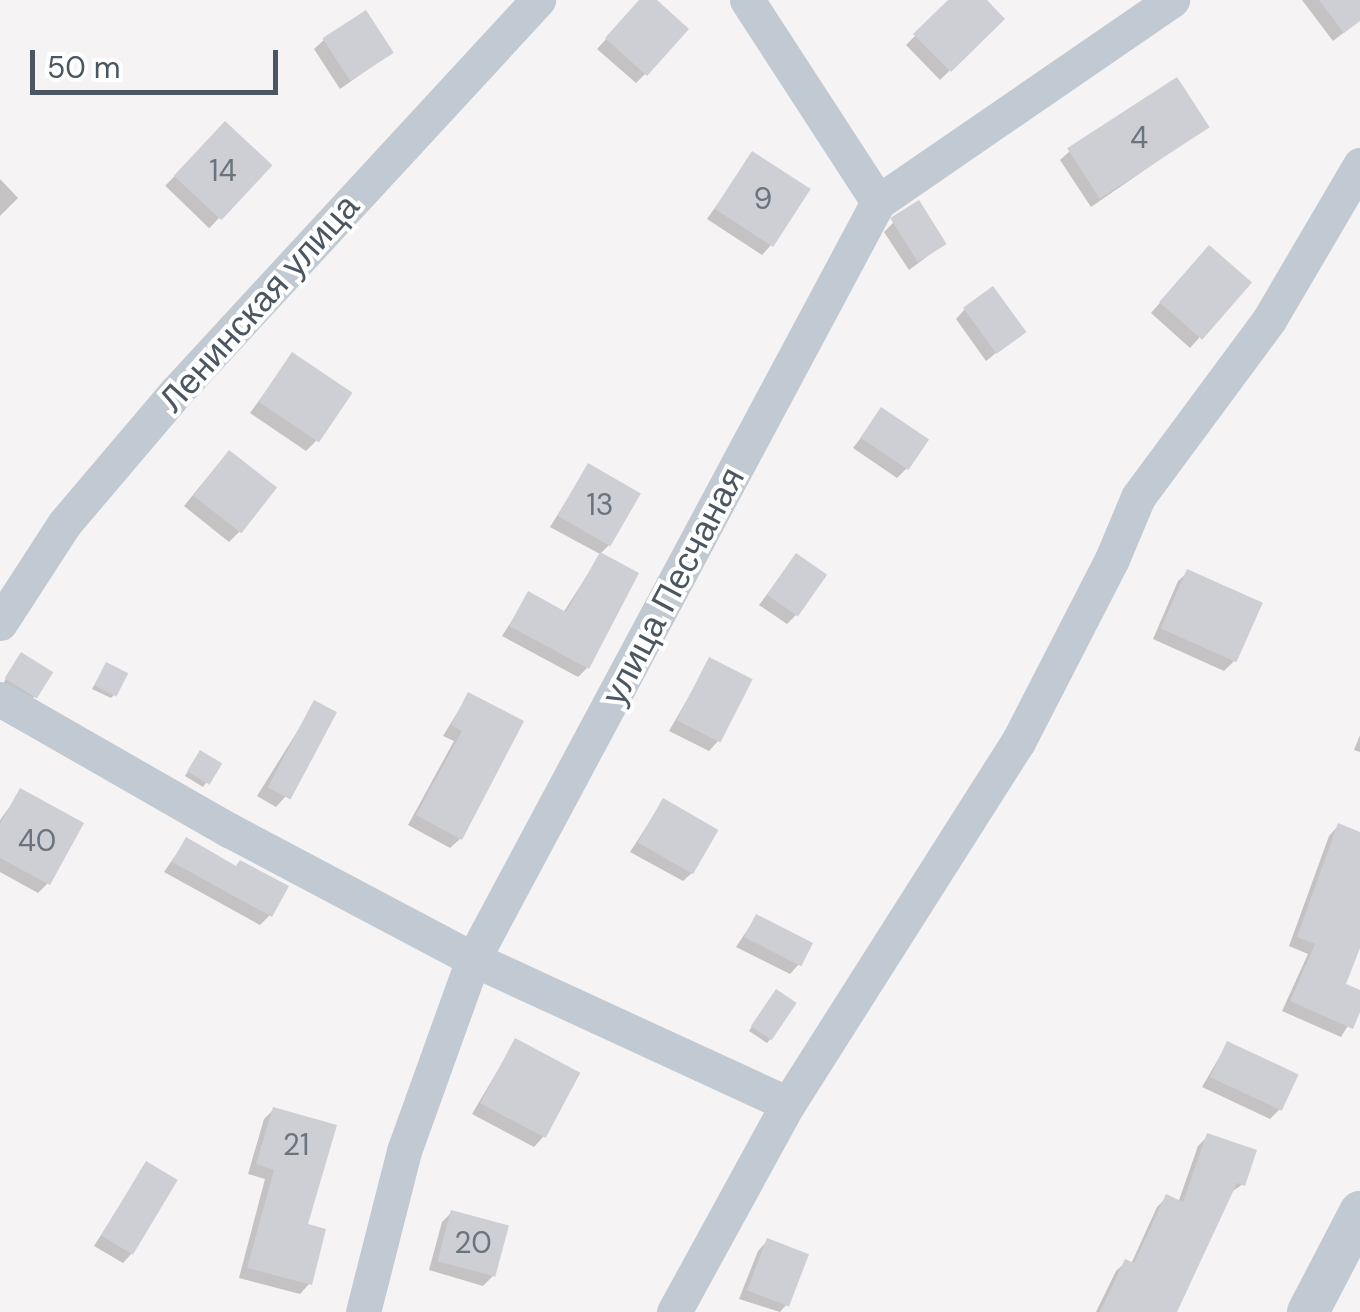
<!DOCTYPE html>
<html>
<head>
<meta charset="utf-8">
<style>
  body { margin:0 }
  #map { position:relative; width:1360px; height:1312px; overflow:hidden; background:#f5f3f3; font-family:"DM Sans",sans-serif }
  div>[style] { position:absolute }
  .shadow>* { inset:0; background:#0003; transform-origin:0 0 }
  .building>* { inset:0; background:#cdcfd5; transform-origin:0 0 }
  .minor>* { height:35px; margin:-17.5px; padding:0 17.5px; transform-origin:17.5px; border-radius:17.5px; background:#c1cad2 }
  .tertiary>* { height:42px; margin:-21px; padding:0 21px; transform-origin:21px; border-radius:21px; background:#c1cad2 }
  span { translate:-50% -50%; white-space:nowrap; text-align:center; line-height:1.15; -webkit-text-stroke:8px #fff; paint-order:stroke }
  .number-label { font-size:30px; color:#6b747e }
  .number-label span { -webkit-text-stroke-width:0 }
  .street-label { font-size:35px; color:#4a5661 }
  .scale { position:absolute; left:30px; top:50px; width:248px; height:45px; box-sizing:border-box; border:5px solid #4a5661; border-top:0; padding-left:12px; font-size:30px; line-height:35px; white-space:nowrap; color:#4a5661; -webkit-text-stroke:8px #fff; paint-order:stroke }
</style>
</head>
<body>
<div id="map">
  <div class="shadow">
    <div style="clip-path:polygon(642px 0,653px 0,645px 74px,636px 83px,597px 49px)"></div>
    <div style="clip-path:polygon(951px 0,983px 0,1002px 19px,940px 80px,906px 45px)"></div>
    <div style="clip-path:polygon(1302px 0,1360px 0,1360px 20px,1333px 41px)"></div>
    <div style="clip-path:polygon(324px 40px,391px 53px,340px 89px,314px 49px)"></div>
    <div style="left:225px;top:124px;width:61px;height:86px;rotate:44deg"></div>
    <div style="clip-path:polygon(1207px 127px,1091px 207px,1060px 160px,1070px 151px)"></div>
    <div style="clip-path:polygon(753px 154px,771px 245px,762px 255px,707px 219px)"></div>
    <div style="clip-path:polygon(0 179px,18px 198px,0 216px)"></div>
    <div style="clip-path:polygon(894px 222px,944px 244px,909px 270px,884px 232px)"></div>
    <div style="clip-path:polygon(1199px 258px,1199px 338px,1190px 348px,1151px 313px)"></div>
    <div style="clip-path:polygon(965px 309px,1022px 332px,986px 361px,956px 319px)"></div>
    <div style="clip-path:polygon(292px 355px,316px 441px,306px 451px,250px 413px)"></div>
    <div style="clip-path:polygon(882px 410px,907px 468px,897px 478px,853px 448px)"></div>
    <div style="clip-path:polygon(219px 463px,239px 532px,229px 542px,184px 506px)"></div>
    <div style="clip-path:polygon(588px 466px,609px 545px,600px 554px,550px 527px)"></div>
    <div style="clip-path:polygon(600px 555px,587px 668px,578px 677px,502px 636px,529px 594px,563px 613px)"></div>
    <div style="clip-path:polygon(796px 556px,796px 615px,787px 624px,759px 605px)"></div>
    <div style="clip-path:polygon(1188px 572px,1234px 661px,1224px 671px,1153px 639px,1178px 581px)"></div>
    <div style="clip-path:polygon(17px 659px,36px 695px,32px 699px,3px 684px)"></div>
    <div style="clip-path:polygon(710px 660px,718px 741px,709px 751px,669px 731px)"></div>
    <div style="clip-path:polygon(106px 665px,115px 694px,111px 698px,92px 689px)"></div>
    <div style="clip-path:polygon(468px 695px,460px 839px,450px 848px,408px 825px,454px 741px,443px 736px)"></div>
    <div style="clip-path:polygon(315px 703px,285px 797px,276px 807px,257px 796px)"></div>
    <div style="clip-path:polygon(1360px 735px,1360px 752px,1354px 750px)"></div>
    <div style="clip-path:polygon(197px 757px,219px 764px,203px 787px,185px 776px)"></div>
    <div style="clip-path:polygon(21px 791px,47px 884px,38px 893px,0 872px,0 820px)"></div>
    <div style="clip-path:polygon(663px 801px,693px 872px,683px 881px,630px 852px)"></div>
    <div style="clip-path:polygon(1338px 826px,1360px 835px,1360px 941px,1343px 985px,1360px 992px,1360px 1006px,1341px 1037px,1282px 1011px,1308px 954px,1289px 946px,1329px 836px)"></div>
    <div style="clip-path:polygon(186px 840px,270px 915px,260px 925px,164px 872px)"></div>
    <div style="clip-path:polygon(756px 917px,799px 964px,790px 974px,736px 947px)"></div>
    <div style="clip-path:polygon(772px 996px,771px 1038px,767px 1043px,749px 1031px)"></div>
    <div style="clip-path:polygon(515px 1041px,543px 1137px,534px 1147px,472px 1114px)"></div>
    <div style="clip-path:polygon(1227px 1044px,1280px 1109px,1270px 1119px,1202px 1087px)"></div>
    <div style="clip-path:polygon(274px 1109px,305px 1226px,309px 1284px,300px 1294px,239px 1278px,265px 1179px,248px 1174px,264px 1119px)"></div>
    <div style="clip-path:polygon(1208px 1136px,1243px 1184px,1230px 1193px,1173px 1312px,1096px 1312px,1116px 1271px,1126px 1262px,1131px 1264px,1157px 1207px,1167px 1197px,1178px 1203px,1198px 1146px)"></div>
    <div style="clip-path:polygon(146px 1164px,132px 1253px,123px 1263px,94px 1246px)"></div>
    <div style="clip-path:polygon(451px 1213px,493px 1276px,483px 1286px,429px 1270px,442px 1222px)"></div>
    <div style="clip-path:polygon(767px 1241px,787px 1304px,780px 1312px,739px 1299px,758px 1251px)"></div>
  </div>
  <div class="building">
    <div style="clip-path:polygon(639px 0,657px 0,689px 29px,647px 76px,605px 38px)"></div>
    <div style="clip-path:polygon(948px 0,987px 0,1005px 19px,951px 72px,913px 34px)"></div>
    <div style="clip-path:polygon(1319px 0,1360px 0,1360px 21px,1344px 33px)"></div>
    <div style="left:366px;top:10px;width:51px;height:52px;rotate:57deg"></div>
    <div style="left:1177px;top:77px;width:60px;height:131px;rotate:57deg"></div>
    <div style="left:225px;top:121px;width:65px;height:75px;rotate:43deg"></div>
    <div style="left:752px;top:151px;width:70px;height:69px;rotate:33deg"></div>
    <div style="left:919px;top:200px;width:52px;height:34px;rotate:58deg"></div>
    <div style="left:1209px;top:245px;width:57px;height:76px;rotate:41deg"></div>
    <div style="left:993px;top:286px;width:57px;height:37px;rotate:54deg"></div>
    <div style="left:292px;top:352px;width:73px;height:60px;rotate:34deg"></div>
    <div style="left:881px;top:407px;width:58px;height:37px;rotate:34deg"></div>
    <div style="left:229px;top:450px;width:61px;height:58px;rotate:38deg"></div>
    <div style="left:588px;top:463px;width:61px;height:61px;rotate:30deg"></div>
    <div style="clip-path:polygon(600px 552px,639px 573px,589px 669px,509px 626px,528px 591px,566px 612px)"></div>
    <div style="left:796px;top:553px;width:38px;height:51px;rotate:35deg"></div>
    <div style="left:1187px;top:569px;width:83px;height:65px;rotate:24deg"></div>
    <div style="left:21px;top:652px;width:38px;height:31px;rotate:32deg"></div>
    <div style="left:709px;top:657px;width:49px;height:71px;rotate:27deg"></div>
    <div style="left:106px;top:662px;width:25px;height:26px;rotate:27deg"></div>
    <div style="clip-path:polygon(468px 692px,524px 721px,462px 840px,416px 815px,462px 731px,451px 725px)"></div>
    <div style="left:314px;top:700px;width:26px;height:99px;rotate:28deg"></div>
    <div style="left:200px;top:750px;width:26px;height:25px;rotate:31deg"></div>
    <div style="clip-path:polygon(20px 788px,84px 823px,50px 885px,0 858px,0 824px)"></div>
    <div style="left:663px;top:798px;width:64px;height:51px;rotate:30deg"></div>
    <div style="clip-path:polygon(1338px 823px,1360px 832px,1360px 948px,1346px 984px,1360px 990px,1360px 1012px,1353px 1029px,1290px 1001px,1315px 944px,1297px 937px)"></div>
    <div style="clip-path:polygon(186px 837px,236px 866px,240px 860px,289px 886px,272px 917px,172px 862px)"></div>
    <div style="left:756px;top:914px;width:64px;height:26px;rotate:27deg"></div>
    <div style="left:776px;top:989px;width:25px;height:45px;rotate:34deg"></div>
    <div style="left:515px;top:1038px;width:74px;height:74px;rotate:28deg"></div>
    <div style="left:1227px;top:1041px;width:79px;height:40px;rotate:25deg"></div>
    <div style="clip-path:polygon(273px 1107px,337px 1125px,308px 1224px,326px 1229px,312px 1285px,247px 1268px,274px 1170px,256px 1164px)"></div>
    <div style="clip-path:polygon(1207px 1133px,1257px 1150px,1245px 1186px,1237px 1183px,1177px 1312px,1100px 1312px,1125px 1259px,1134px 1263px,1166px 1194px,1183px 1202px)"></div>
    <div style="left:146px;top:1161px;width:37px;height:87px;rotate:31deg"></div>
    <div style="left:451px;top:1210px;width:60px;height:53px;rotate:15deg"></div>
    <div style="left:767px;top:1238px;width:45px;height:56px;rotate:21deg"></div>
  </div>
  <div class="minor">
    <div style="left:747px;top:0;width:241px;rotate:57deg"></div>
    <div style="left:0;top:623px;width:118px;rotate:-57.1deg"></div>
    <div style="left:64px;top:524px;width:173px;rotate:-49.7deg"></div>
    <div style="left:176px;top:392px;width:534px;rotate:-47.28deg"></div>
    <div style="left:0;top:699px;width:264px;rotate:29.8deg"></div>
    <div style="left:229px;top:830px;width:276px;rotate:27.9deg"></div>
    <div style="left:473px;top:959px;width:347px;rotate:24.7deg"></div>
    <div style="left:788px;top:1104px;width:429px;rotate:-57.6deg"></div>
    <div style="left:1018px;top:742px;width:206px;rotate:-62.8deg"></div>
    <div style="left:1112px;top:559px;width:67px;rotate:-67.2deg"></div>
    <div style="left:1138px;top:497px;width:220px;rotate:-53.5deg"></div>
    <div style="left:1269px;top:320px;width:180px;rotate:-59.6deg"></div>
    <div style="left:363px;top:1312px;width:166px;rotate:-75.7deg"></div>
    <div style="left:404px;top:1151px;width:204px;rotate:-70.2deg"></div>
    <div style="left:473px;top:959px;width:859px;rotate:-61.85deg"></div>
    <div style="left:878px;top:202px;width:357px;rotate:-34.5deg"></div>
    <div style="left:674px;top:1312px;width:237px;rotate:-61.3deg"></div>
  </div>
  <div class="tertiary">
    <div style="left:1308px;top:1312px;width:113px;rotate:-62.5deg"></div>
  </div>
  <div class="number-label">
    <span style="left:1139px;top:138px">4</span>
    <span style="left:223px;top:171px">14</span>
    <span style="left:763px;top:199px">9</span>
    <span style="left:600px;top:505px">13</span>
    <span style="left:37px;top:841px">40</span>
    <span style="left:296px;top:1145px">21</span>
    <span style="left:473px;top:1243px">20</span>
  </div>
  <div class="street-label">
    <span style="left:259px;top:303px;rotate:-48deg">Ленинская улица</span>
    <span style="left:673px;top:586px;rotate:-62deg">улица Песчаная</span>
  </div>
  <div class="scale">50 m</div>
</div>
</body>
</html>
